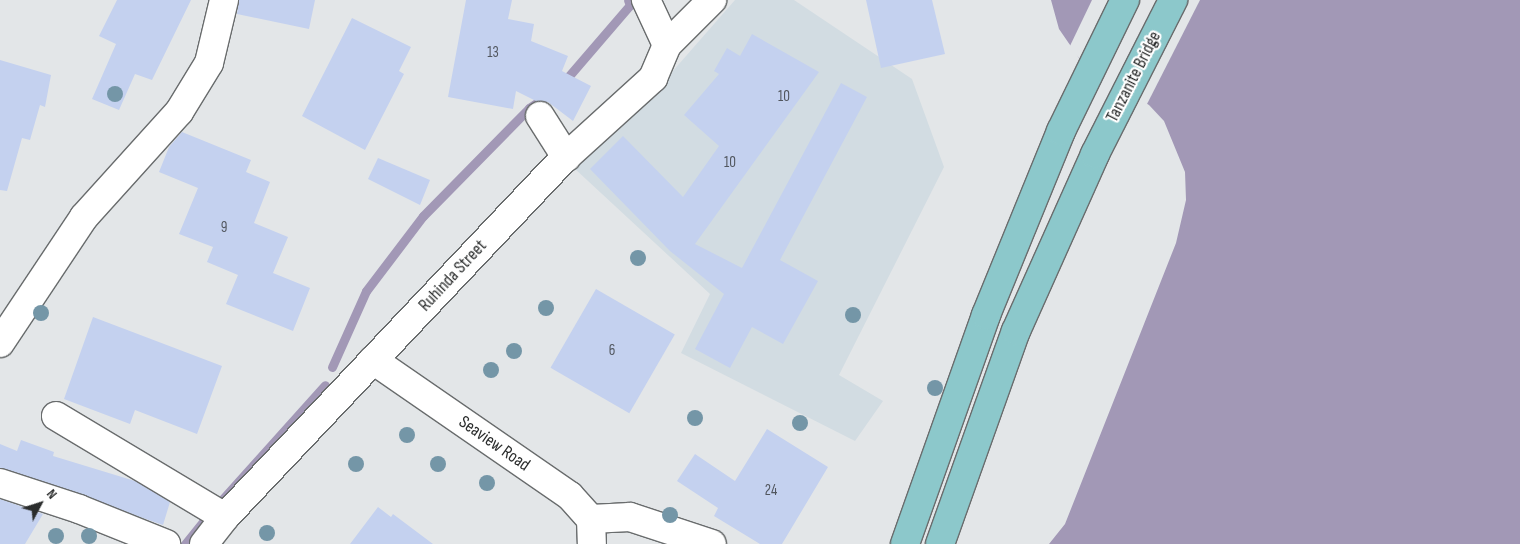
<!DOCTYPE html>
<html>
<head>
<meta charset="utf-8">
<style>
  body { margin:0 }
  #map { position:relative; width:1520px; height:544px; overflow:hidden; background:#e3e6e8; font-family:"Sofia Sans Condensed",sans-serif }
  div>[style] { position:absolute }
  .built>* { inset:0; background:#d2dce2 }
  .water>* { inset:0; background:#a298b6 }
  .pier>* { inset:0; background:#e3e6e8 }
  .stream>* { height:9px; margin:-4.5px; padding:0 4.5px; transform-origin:4.5px; border-radius:4.5px; background:#a298b6 }
  .building>* { inset:0; background:#c4d1ef; transform-origin:0 0 }
  .roads { filter:drop-shadow(1px 0 #696c6d) drop-shadow(-1px 0 #696c6d) drop-shadow(0 1px #696c6d) drop-shadow(0 -1px #696c6d) }
  .minor>* { height:28px; margin:-14px; padding:0 14px; transform-origin:14px; border-radius:14px; background:#fff }
  .major>* { height:28px; margin:-14px; padding:0 14px; transform-origin:14px; border-radius:14px; background:#8cc8cb }
  .trees>* { width:16px; height:16px; margin:-8px; border-radius:50%; background:#7496a7 }
  span { translate:-50% -50%; white-space:nowrap; text-align:center; line-height:1.15; -webkit-text-stroke:4.5px #fff; paint-order:stroke }
  .number-label { font-size:15px; color:#51565e }
  .number-label span { -webkit-text-stroke-width:0 }
  .street-label { font-size:18px; color:#2b2d2d }
  .north { position:absolute; left:15px; top:479px; width:50px; height:50px; -webkit-text-stroke:4px #fff; paint-order:stroke; rotate:50deg; font-size:14px; font-weight:700; line-height:20px; text-align:center; color:#2b2d2d }
  .north::after { content:''; display:block; margin:auto; width:18px; height:22px; background:#2b2d2d; clip-path:polygon(50% 0,100% 100%,50% 72%,0 100%) }
</style>
</head>
<body>
<div id="map">
  <div class="built">
    <div style="clip-path:polygon(735px 0,794px 0,912px 79px,944px 167px,839px 375px,883px 401px,855px 441px,681px 353px,710px 294px,574px 168px,644px 104px)"></div>
  </div>
  <div class="water">
    <div style="clip-path:polygon(1051px 0,1520px 0,1520px 544px,1049px 544px,1065px 524px,1176px 243px,1186px 200px,1185px 172px,1164px 121px,1149px 105px,1104px 78px,1079px 58px,1059px 29px)"></div>
  </div>
  <div class="pier">
    <div style="clip-path:polygon(1092px 0,1200px 0,1146px 106px,1102px 80px,1069px 48px)"></div>
  </div>
  <div class="stream">
    <div style="left:562px;top:84px;width:104px;rotate:-49.3deg"></div>
    <div style="left:630px;top:5px;width:5px;rotate:-112deg"></div>
    <div style="left:332px;top:367px;width:83px;rotate:-65.9deg"></div>
    <div style="left:366px;top:291px;width:94px;rotate:-52.8deg"></div>
    <div style="left:423px;top:216px;width:151px;rotate:-45.5deg"></div>
    <div style="left:529px;top:108px;width:23px;rotate:-34deg"></div>
    <div style="left:220px;top:502px;width:157px;rotate:-48.1deg"></div>
    <div style="left:185px;top:544px;width:32px;rotate:-51deg"></div>
  </div>
  <div class="building">
    <div style="clip-path:polygon(117px 0,191px 0,152px 80px,135px 74px,119px 110px,92px 99px,116px 44px,99px 36px)"></div>
    <div style="clip-path:polygon(239px 0,315px 0,309px 29px,237px 14px)"></div>
    <div style="clip-path:polygon(466px 0,512px 0,508px 19px,534px 24px,531px 41px,568px 56px,562px 71px,591px 86px,573px 121px,548px 102px,536px 101px,516px 91px,513px 109px,448px 97px)"></div>
    <div style="clip-path:polygon(866px 0,932px 0,945px 54px,881px 68px)"></div>
    <div style="clip-path:polygon(352px 18px,411px 47px,399px 71px,404px 74px,365px 150px,302px 116px)"></div>
    <div style="clip-path:polygon(752px 34px,819px 72px,695px 244px,742px 268px,841px 83px,867px 97px,780px 260px,818px 281px,783px 344px,752px 327px,730px 368px,695px 349px,724px 294px,670px 251px,590px 169px,623px 136px,683px 197px,719px 146px,684px 115px,719px 74px,714px 71px,727px 48px,740px 56px)"></div>
    <div style="clip-path:polygon(0 60px,51px 75px,45px 107px,40px 105px,30px 140px,22px 138px,7px 191px,0 190px)"></div>
    <div style="clip-path:polygon(182px 132px,251px 160px,246px 172px,270px 182px,254px 223px,288px 237px,273px 273px,310px 288px,293px 331px,226px 304px,238px 275px,207px 262px,213px 247px,179px 234px,198px 188px,159px 172px,169px 147px)"></div>
    <div style="clip-path:polygon(378px 158px,430px 180px,420px 205px,368px 179px)"></div>
    <div style="left:596px;top:289px;width:91px;height:91px;rotate:30deg"></div>
    <div style="clip-path:polygon(93px 317px,222px 366px,197px 434px,135px 410px,130px 424px,64px 399px)"></div>
    <div style="clip-path:polygon(767px 429px,828px 467px,782px 544px,760px 544px,714px 516px,718px 508px,677px 481px,695px 454px,735px 481px)"></div>
    <div style="clip-path:polygon(21px 440px,54px 452px,53px 456px,135px 481px,170px 502px,163px 525px,0 468px,0 444px,17px 451px)"></div>
    <div style="clip-path:polygon(0 499px,43px 514px,25px 544px,0 544px)"></div>
    <div style="clip-path:polygon(378px 507px,391px 517px,393px 514px,433px 544px,350px 544px)"></div>
  </div>
  <div class="roads">
    <div class="minor">
      <div style="left:667px;top:45px;width:64px;rotate:-45deg"></div>
      <div style="left:540px;top:116px;width:49px;rotate:57.6deg"></div>
      <div style="left:0;top:343px;width:151px;rotate:-56.3deg"></div>
      <div style="left:84px;top:217px;width:142px;rotate:-47.9deg"></div>
      <div style="left:179px;top:112px;width:57px;rotate:-58.5deg"></div>
      <div style="left:209px;top:63px;width:65px;rotate:-76.6deg"></div>
      <div style="left:373px;top:360px;width:239px;rotate:34.6deg"></div>
      <div style="left:570px;top:496px;width:31px;rotate:48deg"></div>
      <div style="left:591px;top:519px;width:25px;rotate:88deg"></div>
      <div style="left:56px;top:416px;width:197px;rotate:30.9deg"></div>
      <div style="left:0;top:483px;width:83px;rotate:18.2deg"></div>
      <div style="left:79px;top:509px;width:94px;rotate:21.9deg"></div>
      <div style="left:591px;top:519px;width:39px;rotate:-3deg"></div>
      <div style="left:630px;top:517px;width:86px;rotate:18.2deg"></div>
      <div style="left:204px;top:544px;width:34px;rotate:-52deg"></div>
      <div style="left:225px;top:517px;width:496px;rotate:-46.6deg"></div>
      <div style="left:566px;top:157px;width:118px;rotate:-42.2deg"></div>
      <div style="left:653px;top:78px;width:36px;rotate:-67deg"></div>
      <div style="left:667px;top:45px;width:50px;rotate:-115deg"></div>
    </div>
    <div class="major">
      <div style="left:905px;top:544px;width:243px;rotate:-70.5deg"></div>
      <div style="left:986px;top:315px;width:199px;rotate:-67.8deg"></div>
      <div style="left:1061px;top:131px;width:146px;rotate:-64deg"></div>
      <div style="left:940px;top:544px;width:226px;rotate:-70.4deg"></div>
      <div style="left:1016px;top:331px;width:194px;rotate:-65.9deg"></div>
      <div style="left:1095px;top:154px;width:173px;rotate:-63.1deg"></div>
    </div>
  </div>
  <div class="trees">
    <div style="left:115px;top:94px"></div>
    <div style="left:638px;top:258px"></div>
    <div style="left:546px;top:308px"></div>
    <div style="left:41px;top:313px"></div>
    <div style="left:853px;top:315px"></div>
    <div style="left:514px;top:351px"></div>
    <div style="left:491px;top:370px"></div>
    <div style="left:935px;top:388px"></div>
    <div style="left:695px;top:418px"></div>
    <div style="left:800px;top:423px"></div>
    <div style="left:407px;top:435px"></div>
    <div style="left:356px;top:464px"></div>
    <div style="left:438px;top:464px"></div>
    <div style="left:487px;top:483px"></div>
    <div style="left:670px;top:515px"></div>
    <div style="left:267px;top:533px"></div>
    <div style="left:56px;top:536px"></div>
    <div style="left:89px;top:536px"></div>
  </div>
  <div class="number-label">
    <span style="left:493px;top:53px">13</span>
    <span style="left:784px;top:97px">10</span>
    <span style="left:730px;top:163px">10</span>
    <span style="left:224px;top:228px">9</span>
    <span style="left:612px;top:351px">6</span>
    <span style="left:771px;top:491px">24</span>
  </div>
  <div class="street-label">
    <span style="left:1134px;top:77px;rotate:-63deg">Tanzanite Bridge</span>
    <span style="left:453px;top:276px;rotate:-47deg">Ruhinda Street</span>
    <span style="left:494px;top:444px;rotate:35deg">Seaview Road</span>
  </div>
  <div class="north">N</div>
</div>
</body>
</html>
